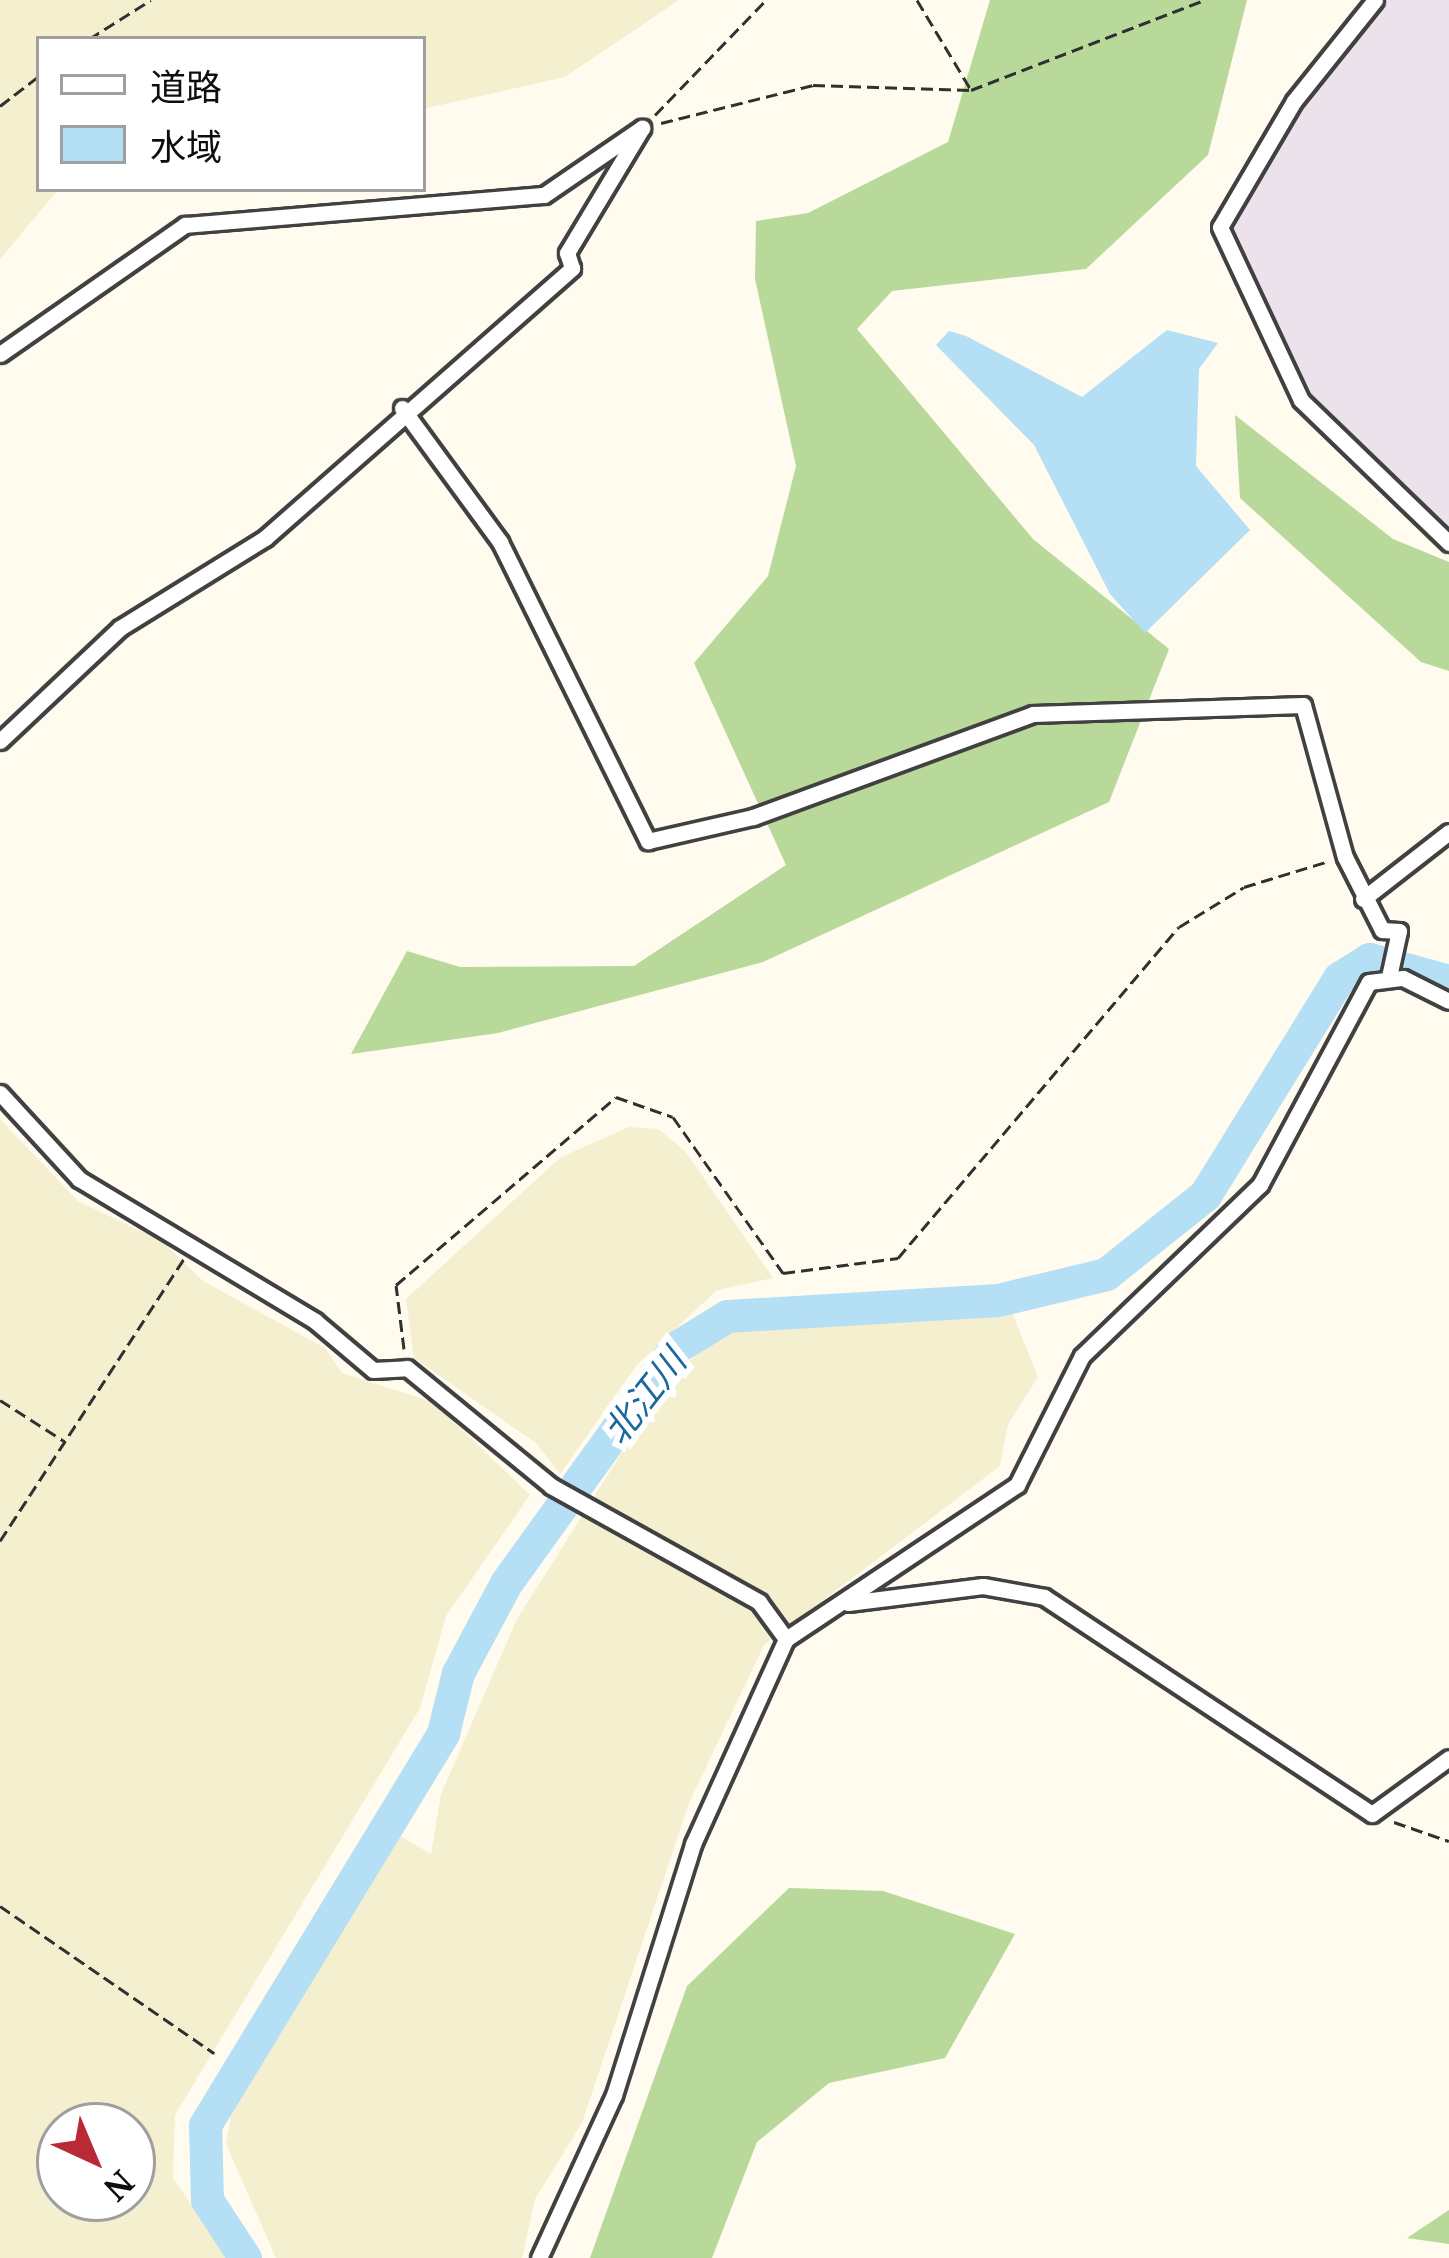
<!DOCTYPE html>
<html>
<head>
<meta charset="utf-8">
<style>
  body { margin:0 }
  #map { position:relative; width:1449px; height:2258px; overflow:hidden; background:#fffbef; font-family:"Noto Serif","Noto Sans JP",serif }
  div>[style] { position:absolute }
  .industrial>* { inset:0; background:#ebe2ec }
  .farmland>* { inset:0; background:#f4efcf }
  .forest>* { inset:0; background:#b8d999 }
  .water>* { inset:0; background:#b5dff5 }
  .river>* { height:33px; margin:-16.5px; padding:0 16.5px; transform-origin:16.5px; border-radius:16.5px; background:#b5dff5 }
  .path>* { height:3px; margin-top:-1.5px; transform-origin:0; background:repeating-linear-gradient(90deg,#303030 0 12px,transparent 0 18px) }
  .roads { filter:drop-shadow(3px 0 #414141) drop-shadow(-3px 0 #414141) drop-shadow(0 3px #414141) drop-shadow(0 -3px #414141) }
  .minor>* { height:15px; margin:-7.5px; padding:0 7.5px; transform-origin:7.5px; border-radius:7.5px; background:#fff }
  span { translate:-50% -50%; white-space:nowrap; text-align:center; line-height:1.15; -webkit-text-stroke:12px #fff; paint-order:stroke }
  .water-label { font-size:36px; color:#1a699d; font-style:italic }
  .legend { position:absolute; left:36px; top:36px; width:390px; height:156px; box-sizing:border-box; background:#fff; border:3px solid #9f9f9f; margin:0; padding:15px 21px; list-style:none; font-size:36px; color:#0e0e0e }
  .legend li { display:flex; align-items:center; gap:24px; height:60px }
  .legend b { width:60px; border:3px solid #9f9f9f }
  .north { position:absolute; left:36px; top:2102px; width:120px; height:120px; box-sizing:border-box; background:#fff; border:3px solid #9f9f9f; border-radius:50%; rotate:136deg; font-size:33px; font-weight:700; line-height:48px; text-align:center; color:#0e0e0e }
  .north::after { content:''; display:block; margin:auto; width:42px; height:54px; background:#ba2936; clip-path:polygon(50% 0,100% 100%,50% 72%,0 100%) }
</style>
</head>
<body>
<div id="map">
  <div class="industrial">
    <div style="clip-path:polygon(1375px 0,1449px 0,1449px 543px,1312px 413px,1220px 220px)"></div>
  </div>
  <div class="farmland">
    <div style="clip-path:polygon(0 0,679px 0,565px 77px,423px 109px,423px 39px,39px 39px,39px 189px,59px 189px,0 259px)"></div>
    <div style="clip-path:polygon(evenodd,0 1119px,78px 1201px,163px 1242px,203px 1281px,325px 1348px,342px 1373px,433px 1402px,530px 1495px,446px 1616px,420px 1708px,175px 2115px,173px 2178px,227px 2258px,0 2258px,0 1119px,132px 2126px,132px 2198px,60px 2198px,60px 2126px,132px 2126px)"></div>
    <div style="clip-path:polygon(629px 1127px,658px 1129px,685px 1151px,773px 1278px,717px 1290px,636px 1366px,560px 1474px,536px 1443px,414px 1358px,406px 1299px,561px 1157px)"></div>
    <div style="clip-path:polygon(1009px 1305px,1038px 1377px,1008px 1424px,1000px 1466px,764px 1645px,689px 1803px,582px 2123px,535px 2199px,522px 2258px,276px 2258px,226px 2144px,234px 2098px,397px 1834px,431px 1854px,441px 1794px,517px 1619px,669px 1378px,724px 1332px)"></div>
  </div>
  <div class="forest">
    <div style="clip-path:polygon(990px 0,1247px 0,1208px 155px,1086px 269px,892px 291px,857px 329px,1033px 539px,1169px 649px,1109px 802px,763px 962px,498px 1033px,351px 1054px,407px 951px,460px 967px,634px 966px,786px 865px,694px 663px,768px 576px,796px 466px,755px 279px,756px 221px,808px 213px,948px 142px)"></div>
    <div style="clip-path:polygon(1235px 415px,1393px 539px,1449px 562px,1449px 671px,1421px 662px,1240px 498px)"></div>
    <div style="clip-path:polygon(789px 1888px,883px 1891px,1015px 1934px,945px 2058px,829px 2083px,757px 2142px,712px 2258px,590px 2258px,687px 1986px)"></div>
    <div style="clip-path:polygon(1449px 2210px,1449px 2244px,1407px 2238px)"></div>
  </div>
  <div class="water">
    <div style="clip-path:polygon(1167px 330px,1218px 343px,1199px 369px,1196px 466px,1250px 530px,1145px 633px,1110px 594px,1034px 445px,936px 345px,949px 331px,966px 336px,1082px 397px)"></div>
  </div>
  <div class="river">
    <div style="left:245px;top:2258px;width:69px;rotate:-123.2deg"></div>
    <div style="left:207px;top:2200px;width:75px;rotate:-91.5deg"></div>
    <div style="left:205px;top:2125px;width:459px;rotate:-58.7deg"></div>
    <div style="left:443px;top:1733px;width:62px;rotate:-76deg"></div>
    <div style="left:458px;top:1673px;width:102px;rotate:-61.9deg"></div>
    <div style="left:506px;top:1583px;width:289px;rotate:-54.3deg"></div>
    <div style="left:675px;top:1348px;width:61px;rotate:-31.6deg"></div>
    <div style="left:727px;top:1316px;width:271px;rotate:-3.4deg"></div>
    <div style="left:998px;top:1300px;width:111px;rotate:-13.5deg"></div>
    <div style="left:1106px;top:1274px;width:127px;rotate:-38.6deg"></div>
    <div style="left:1205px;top:1195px;width:255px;rotate:-58.3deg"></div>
    <div style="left:1339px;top:978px;width:36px;rotate:-32deg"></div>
    <div style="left:1369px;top:959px;width:83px;rotate:15.4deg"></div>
  </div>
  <div class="path">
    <div style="left:917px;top:0;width:105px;rotate:59deg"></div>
    <div style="left:89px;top:39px;width:73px;rotate:-32.2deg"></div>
    <div style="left:0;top:106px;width:49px;rotate:-37.6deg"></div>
    <div style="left:655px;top:115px;width:160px;rotate:-46deg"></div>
    <div style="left:661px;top:123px;width:157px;rotate:-14deg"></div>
    <div style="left:813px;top:85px;width:158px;rotate:1.8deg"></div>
    <div style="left:971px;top:90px;width:250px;rotate:-21.1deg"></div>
    <div style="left:404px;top:1349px;width:64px;rotate:-97.1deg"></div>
    <div style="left:396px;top:1285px;width:289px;rotate:-40.5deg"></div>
    <div style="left:616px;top:1097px;width:60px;rotate:19.3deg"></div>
    <div style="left:673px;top:1117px;width:191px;rotate:54.8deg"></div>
    <div style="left:783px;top:1273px;width:116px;rotate:-7.4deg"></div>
    <div style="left:898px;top:1258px;width:434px;rotate:-49.7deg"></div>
    <div style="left:1179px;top:927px;width:76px;rotate:-31.6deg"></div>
    <div style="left:1244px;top:887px;width:86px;rotate:-17deg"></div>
    <div style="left:0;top:1400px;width:76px;rotate:32.6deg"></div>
    <div style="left:0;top:1541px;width:337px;rotate:-56.9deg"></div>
    <div style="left:1394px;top:1822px;width:58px;rotate:19.1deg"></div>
    <div style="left:0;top:1906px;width:260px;rotate:34.5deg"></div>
  </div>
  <div class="roads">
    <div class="minor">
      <div style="left:1375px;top:0;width:129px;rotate:128.7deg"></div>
      <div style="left:1294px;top:101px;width:146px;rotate:120.4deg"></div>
      <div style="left:1220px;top:227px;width:191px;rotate:64.9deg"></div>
      <div style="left:1301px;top:400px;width:206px;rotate:44deg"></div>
      <div style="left:0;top:354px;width:226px;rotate:-34.9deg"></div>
      <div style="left:185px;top:225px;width:360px;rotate:-4.8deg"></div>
      <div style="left:544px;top:195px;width:119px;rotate:-34.4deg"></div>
      <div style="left:402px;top:408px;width:166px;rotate:53.8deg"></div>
      <div style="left:500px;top:542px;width:334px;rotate:63.7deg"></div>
      <div style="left:648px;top:841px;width:108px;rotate:-12.9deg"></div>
      <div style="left:753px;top:817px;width:298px;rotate:-20.2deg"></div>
      <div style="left:1033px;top:714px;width:270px;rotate:-1.9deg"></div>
      <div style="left:1303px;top:705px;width:158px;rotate:74.6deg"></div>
      <div style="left:1345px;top:857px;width:82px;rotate:63.1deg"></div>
      <div style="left:1382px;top:930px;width:17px;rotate:3deg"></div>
      <div style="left:1399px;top:931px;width:47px;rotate:102.3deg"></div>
      <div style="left:0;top:741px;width:165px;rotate:-43.3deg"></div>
      <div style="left:120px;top:628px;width:171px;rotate:-31.8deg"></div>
      <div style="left:265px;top:538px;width:409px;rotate:-41.3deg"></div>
      <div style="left:572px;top:268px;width:16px;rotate:-108deg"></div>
      <div style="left:567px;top:253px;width:146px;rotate:-59deg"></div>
      <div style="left:1363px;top:899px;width:109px;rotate:-37.9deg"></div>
      <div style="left:0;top:1093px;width:117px;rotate:47.4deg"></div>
      <div style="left:79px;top:1179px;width:275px;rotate:31deg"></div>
      <div style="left:315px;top:1321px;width:76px;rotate:40.2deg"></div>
      <div style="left:373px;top:1370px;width:34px;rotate:-3deg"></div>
      <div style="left:407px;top:1368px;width:186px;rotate:39.3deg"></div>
      <div style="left:551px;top:1486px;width:238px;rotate:29.1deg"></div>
      <div style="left:759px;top:1602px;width:46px;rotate:53.9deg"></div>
      <div style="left:848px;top:1603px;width:136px;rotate:-7.2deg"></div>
      <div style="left:983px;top:1586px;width:62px;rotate:10.2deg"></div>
      <div style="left:1044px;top:1597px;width:393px;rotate:33.5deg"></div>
      <div style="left:1372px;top:1814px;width:95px;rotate:-36deg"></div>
      <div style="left:539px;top:2258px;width:179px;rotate:-65.3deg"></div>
      <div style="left:614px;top:2095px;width:263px;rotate:-72.5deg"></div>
      <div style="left:693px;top:1844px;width:225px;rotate:-65.6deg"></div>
      <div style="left:786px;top:1639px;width:278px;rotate:-33.7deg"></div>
      <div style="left:1017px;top:1485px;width:144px;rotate:-63.3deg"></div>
      <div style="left:1082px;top:1356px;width:247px;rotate:-43.9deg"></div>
      <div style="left:1260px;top:1185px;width:230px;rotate:-61.8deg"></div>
      <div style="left:1369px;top:982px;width:34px;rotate:-7deg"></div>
      <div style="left:1403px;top:978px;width:51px;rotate:26.6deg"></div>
    </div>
  </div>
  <div class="water-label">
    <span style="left:644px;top:1396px;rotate:-52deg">北江川</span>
  </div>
  <ul class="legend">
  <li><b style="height:15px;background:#fff"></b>道路</li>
  <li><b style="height:33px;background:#b5dff5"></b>水域</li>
  </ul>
  <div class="north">N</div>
</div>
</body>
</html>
